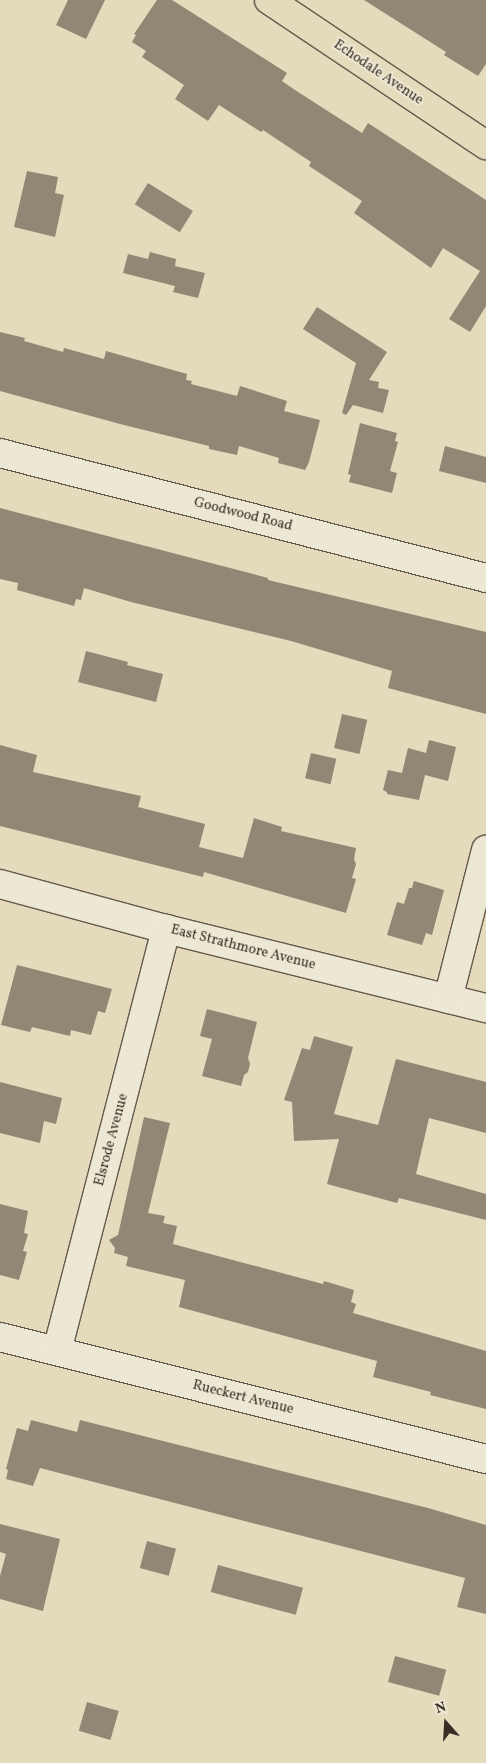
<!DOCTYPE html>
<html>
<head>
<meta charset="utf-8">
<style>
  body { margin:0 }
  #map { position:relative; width:486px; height:1763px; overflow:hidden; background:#e4dbbc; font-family:Vollkorn,serif }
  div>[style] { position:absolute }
  .building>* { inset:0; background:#928774; transform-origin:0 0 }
  .roads { filter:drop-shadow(1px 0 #64584c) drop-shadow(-1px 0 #64584c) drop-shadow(0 1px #64584c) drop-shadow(0 -1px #64584c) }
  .minor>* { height:28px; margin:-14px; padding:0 14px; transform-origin:14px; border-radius:14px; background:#ede8d3 }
  .major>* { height:28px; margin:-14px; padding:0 14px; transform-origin:14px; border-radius:14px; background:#e4dbbc }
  span { translate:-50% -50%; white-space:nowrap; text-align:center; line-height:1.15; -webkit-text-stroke:4px #ede8d3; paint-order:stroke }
  .street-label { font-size:14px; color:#392d26 }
  .north { position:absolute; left:421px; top:1698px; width:50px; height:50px; -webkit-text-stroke:4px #ede8d3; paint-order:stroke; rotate:341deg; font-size:14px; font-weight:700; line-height:20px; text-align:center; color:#392d26 }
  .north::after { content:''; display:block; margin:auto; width:18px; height:22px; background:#392d26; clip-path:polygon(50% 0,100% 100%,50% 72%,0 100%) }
</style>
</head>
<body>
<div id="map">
  <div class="building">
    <div style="clip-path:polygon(68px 0,105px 0,86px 39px,56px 25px)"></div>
    <div style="clip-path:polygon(157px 0,172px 0,287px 73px,282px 81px,295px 90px,362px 133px,368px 123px,486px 200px,486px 306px,470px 332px,449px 319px,480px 271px,443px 248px,431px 268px,354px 213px,362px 201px,309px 166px,311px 162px,263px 130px,261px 132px,219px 105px,208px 121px,175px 99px,184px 85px,142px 57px,146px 51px,132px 42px,136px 35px,134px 34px)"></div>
    <div style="clip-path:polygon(364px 0,486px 0,486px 64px,478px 76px,444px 55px,446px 52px)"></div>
    <div style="clip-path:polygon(27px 171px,58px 177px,55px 193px,64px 195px,55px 237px,14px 227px)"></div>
    <div style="left:148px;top:183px;width:53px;height:25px;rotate:32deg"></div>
    <div style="clip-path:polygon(150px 252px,176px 259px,175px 266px,205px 273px,198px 298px,173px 292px,175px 286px,123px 273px,128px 254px,148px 259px)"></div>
    <div style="clip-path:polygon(317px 307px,387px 352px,369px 380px,379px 382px,378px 388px,389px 390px,383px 413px,353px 405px,346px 415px,342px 413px,356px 363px,303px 329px)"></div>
    <div style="clip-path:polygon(0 332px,25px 338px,24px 341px,63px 352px,64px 348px,104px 359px,106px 351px,187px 374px,186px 380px,192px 381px,191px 384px,237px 396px,240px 386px,287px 401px,284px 411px,320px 420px,309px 462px,305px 470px,278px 463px,279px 458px,239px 446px,237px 455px,209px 449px,209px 446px,120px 424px,0 391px)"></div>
    <div style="clip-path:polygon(360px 423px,397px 433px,395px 441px,398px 442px,390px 471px,397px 473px,392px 493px,349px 482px,351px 475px,348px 474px)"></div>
    <div style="clip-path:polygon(445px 446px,486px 457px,486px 483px,439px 471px)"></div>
    <div style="clip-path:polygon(0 508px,268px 578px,268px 580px,486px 632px,486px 714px,388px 688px,392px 671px,291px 641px,131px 602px,84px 588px,81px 600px,76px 599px,74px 606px,17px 590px,18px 583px,0 579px)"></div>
    <div style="clip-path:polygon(86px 651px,128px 662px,127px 665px,163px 674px,156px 702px,78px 682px)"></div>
    <div style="left:342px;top:714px;width:26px;height:35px;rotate:13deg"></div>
    <div style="clip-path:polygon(429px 740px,456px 747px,448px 781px,425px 775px,419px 800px,387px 794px,387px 792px,383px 790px,388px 770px,402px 773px,408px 748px,426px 753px)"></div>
    <div style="clip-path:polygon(0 745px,37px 755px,33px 772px,141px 796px,138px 807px,205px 824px,199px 847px,243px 858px,254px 818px,282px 827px,281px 831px,356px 848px,354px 859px,356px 864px,352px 878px,356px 879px,346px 913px,204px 872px,203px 877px,0 826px)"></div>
    <div style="left:311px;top:753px;width:26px;height:26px;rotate:13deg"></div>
    <div style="clip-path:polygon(414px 881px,444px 890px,432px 935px,426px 933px,422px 945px,387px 935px,397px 902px,404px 904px,409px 888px,412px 888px)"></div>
    <div style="clip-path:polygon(17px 965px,112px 989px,105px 1013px,98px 1011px,91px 1035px,71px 1030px,70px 1036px,32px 1027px,30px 1032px,1px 1025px)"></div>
    <div style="clip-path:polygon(207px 1009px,257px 1022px,248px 1058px,250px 1064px,248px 1072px,244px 1075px,241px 1086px,202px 1076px,212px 1039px,200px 1036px)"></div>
    <div style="clip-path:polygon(314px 1036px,353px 1047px,334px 1114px,378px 1125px,396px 1059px,486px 1082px,486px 1133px,429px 1118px,416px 1174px,486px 1194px,486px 1220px,399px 1198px,397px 1203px,327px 1184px,339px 1139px,294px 1141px,292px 1102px,284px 1100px,302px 1048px,310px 1050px)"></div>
    <div style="clip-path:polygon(0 1082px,62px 1098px,56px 1124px,44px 1121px,40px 1143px,0 1133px)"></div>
    <div style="clip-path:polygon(144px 1117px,170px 1123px,148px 1213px,165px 1216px,163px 1223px,177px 1226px,173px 1244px,323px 1284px,324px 1281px,354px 1290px,351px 1302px,356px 1304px,353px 1313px,486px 1351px,486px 1409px,430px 1395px,431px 1392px,373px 1377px,377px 1361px,179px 1307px,185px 1280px,126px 1266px,128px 1257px,114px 1253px,115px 1248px,109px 1240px,118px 1235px)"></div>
    <div style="clip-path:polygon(0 1204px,28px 1211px,24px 1233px,28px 1234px,23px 1251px,27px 1252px,19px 1280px,0 1275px)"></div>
    <div style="clip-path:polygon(31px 1420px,77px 1432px,80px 1420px,428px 1508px,486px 1525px,486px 1614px,457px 1607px,465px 1578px,40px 1468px,33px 1486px,6px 1479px,8px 1470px,6px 1469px,17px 1428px,28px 1431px)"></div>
    <div style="clip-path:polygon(0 1524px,60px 1539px,43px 1611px,0 1599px,0 1576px,6px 1554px,0 1552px)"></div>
    <div style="left:147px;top:1541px;width:30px;height:28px;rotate:15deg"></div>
    <div style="left:218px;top:1565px;width:88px;height:28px;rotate:15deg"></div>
    <div style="left:395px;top:1656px;width:53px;height:27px;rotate:15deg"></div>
    <div style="left:87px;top:1702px;width:33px;height:30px;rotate:16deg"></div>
  </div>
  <div class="roads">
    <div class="minor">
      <div style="left:0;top:453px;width:502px;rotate:14.42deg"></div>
      <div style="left:0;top:884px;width:172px;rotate:15.2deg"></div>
      <div style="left:166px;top:929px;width:330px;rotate:13.9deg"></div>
      <div style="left:448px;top:999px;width:154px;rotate:-75.7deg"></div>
      <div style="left:0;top:1337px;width:501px;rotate:14.09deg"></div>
      <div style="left:57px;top:1351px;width:436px;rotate:-75.5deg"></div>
    </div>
    <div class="major">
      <div style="left:269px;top:0;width:261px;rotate:33.8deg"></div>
    </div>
  </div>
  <div class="street-label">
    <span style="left:378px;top:73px;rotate:34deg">Echodale Avenue</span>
    <span style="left:243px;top:515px;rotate:14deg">Goodwood Road</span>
    <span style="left:243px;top:948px;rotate:14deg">East Strathmore Avenue</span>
    <span style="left:112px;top:1140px;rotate:-75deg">Elsrode Avenue</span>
    <span style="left:243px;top:1398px;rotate:14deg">Rueckert Avenue</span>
  </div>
  <div class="north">N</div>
</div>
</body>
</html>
